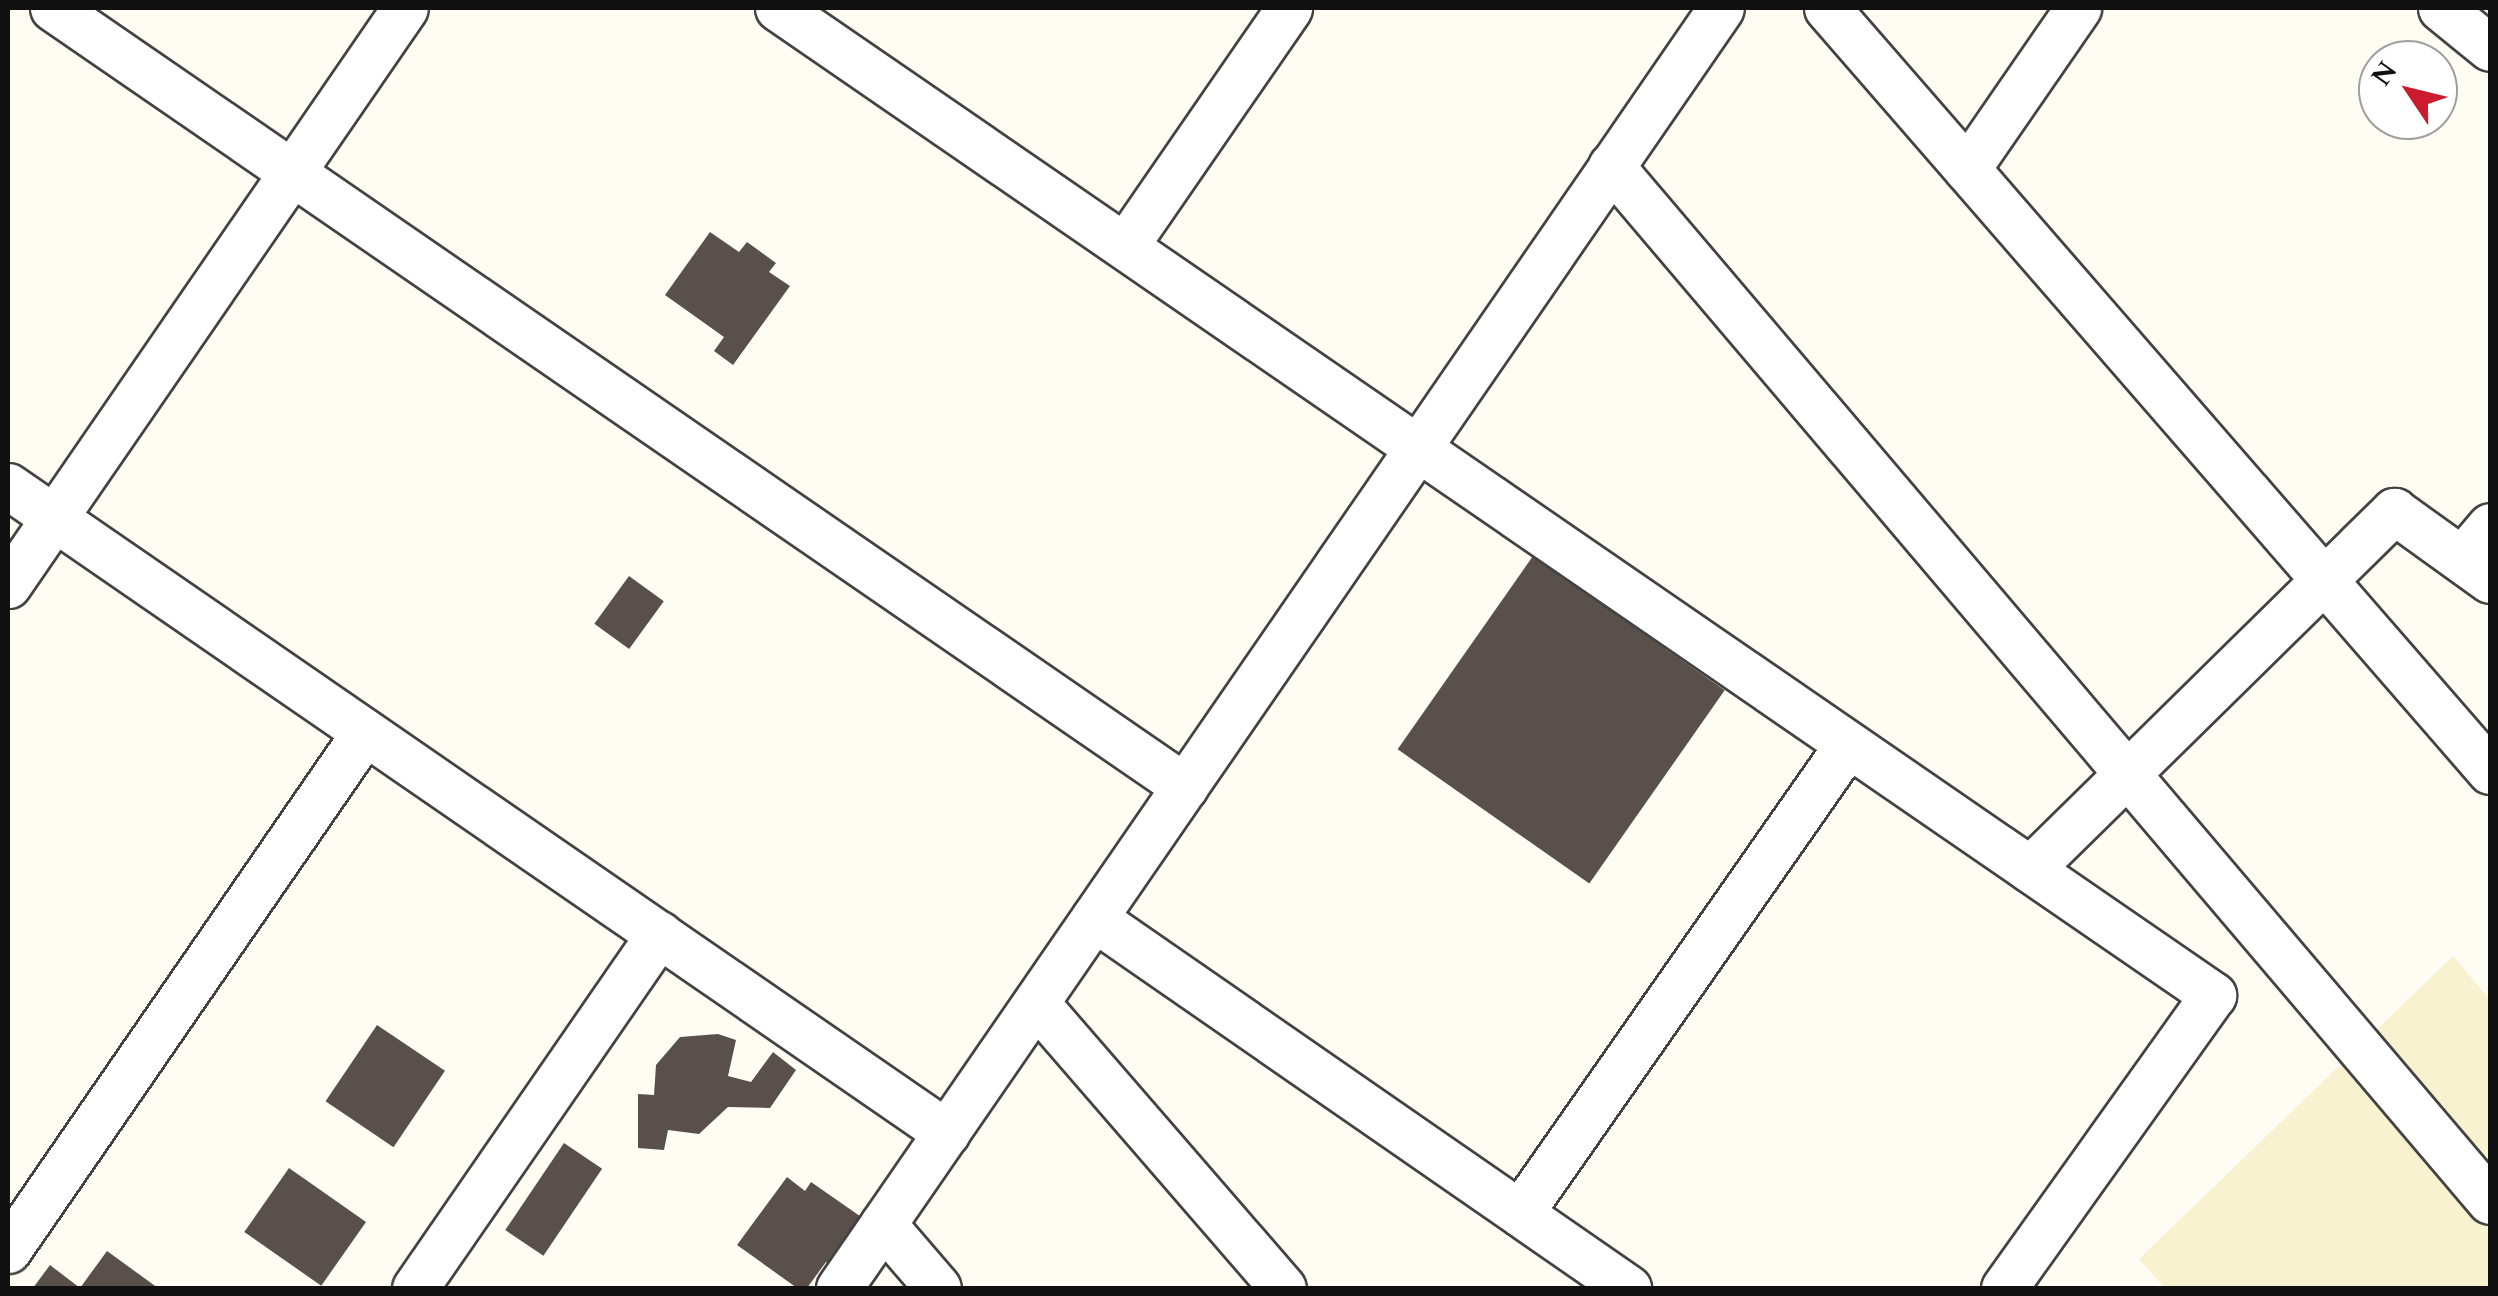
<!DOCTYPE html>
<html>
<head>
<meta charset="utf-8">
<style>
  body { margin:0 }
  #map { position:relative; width:2498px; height:1296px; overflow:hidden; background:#fffcf3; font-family:Spectral,serif }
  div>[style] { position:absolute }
  .farmland>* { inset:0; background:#f8f2d0 }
  .building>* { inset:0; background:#5a504b; transform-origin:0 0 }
  .roads { filter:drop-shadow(2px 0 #434343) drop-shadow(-2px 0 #434343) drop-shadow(0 2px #434343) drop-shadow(0 -2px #434343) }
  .minor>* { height:45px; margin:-22.5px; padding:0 22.5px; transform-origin:22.5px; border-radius:22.5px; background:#fff }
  span { translate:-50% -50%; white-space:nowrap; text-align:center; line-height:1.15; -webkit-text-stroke:10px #fff; paint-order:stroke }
  .frame { position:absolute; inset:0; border:10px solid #101010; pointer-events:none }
  .north { position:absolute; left:2358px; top:40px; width:100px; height:100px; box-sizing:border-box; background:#fff; border:2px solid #9f9f9f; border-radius:50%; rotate:305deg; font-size:28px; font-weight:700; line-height:40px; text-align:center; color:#101010 }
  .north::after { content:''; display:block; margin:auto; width:35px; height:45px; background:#cc1b2f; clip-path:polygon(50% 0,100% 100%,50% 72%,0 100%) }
</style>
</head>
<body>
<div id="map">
  <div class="farmland">
    <div style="clip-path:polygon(2453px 956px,2490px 1000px,2490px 1288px,2165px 1288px,2139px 1259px)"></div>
  </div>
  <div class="building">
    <div style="clip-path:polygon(710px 232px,739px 252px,747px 242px,776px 263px,769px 272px,790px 286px,733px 365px,714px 351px,724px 337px,665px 295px)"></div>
    <div style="left:1533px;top:556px;width:234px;height:236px;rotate:35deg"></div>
    <div style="left:629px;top:576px;width:43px;height:59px;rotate:36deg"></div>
    <div style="left:377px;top:1025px;width:82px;height:92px;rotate:34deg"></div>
    <div style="clip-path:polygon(718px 1034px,736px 1040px,728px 1076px,751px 1082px,773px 1052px,796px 1070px,770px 1108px,728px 1107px,699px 1134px,668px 1130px,664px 1150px,638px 1148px,638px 1094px,654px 1095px,656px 1065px,680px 1037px)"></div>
    <div style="left:564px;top:1143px;width:46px;height:105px;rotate:34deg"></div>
    <div style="left:289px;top:1168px;width:94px;height:78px;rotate:35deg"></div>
    <div style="clip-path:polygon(787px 1177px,805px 1191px,811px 1182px,867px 1221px,834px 1267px,826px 1262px,807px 1288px,797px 1288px,737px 1245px)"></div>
    <div style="clip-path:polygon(107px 1251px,158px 1288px,33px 1288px,50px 1265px,80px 1288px)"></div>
  </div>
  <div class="roads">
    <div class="minor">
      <div style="left:53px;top:8px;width:1374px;rotate:34.53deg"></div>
      <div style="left:778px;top:8px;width:1742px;rotate:34.52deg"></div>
      <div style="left:2213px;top:995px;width:360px;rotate:125.5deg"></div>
      <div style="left:1827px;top:8px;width:1011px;rotate:49.01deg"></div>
      <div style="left:2441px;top:8px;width:63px;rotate:39.2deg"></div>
      <div style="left:1611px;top:166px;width:1358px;rotate:49.66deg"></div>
      <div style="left:1967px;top:169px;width:196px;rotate:-55.4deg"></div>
      <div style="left:1125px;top:246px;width:289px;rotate:-55.4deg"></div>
      <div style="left:8px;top:486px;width:1140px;rotate:34.57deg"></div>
      <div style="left:2462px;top:559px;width:43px;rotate:-49.7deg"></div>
      <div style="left:8px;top:585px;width:700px;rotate:-55.47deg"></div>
      <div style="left:2030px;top:869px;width:511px;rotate:-44.52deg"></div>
      <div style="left:2394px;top:511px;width:118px;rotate:35.7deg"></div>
      <div style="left:1094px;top:918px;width:650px;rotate:34.72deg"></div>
      <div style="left:1036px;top:1003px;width:377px;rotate:49.1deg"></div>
      <div style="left:1520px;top:1213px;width:572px;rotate:-55.03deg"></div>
      <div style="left:883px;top:1224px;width:84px;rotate:49.3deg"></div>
      <div style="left:8px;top:1250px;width:629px;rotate:-55.43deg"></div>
      <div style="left:415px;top:1288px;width:430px;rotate:-55.4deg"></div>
      <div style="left:839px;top:1288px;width:1554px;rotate:-55.43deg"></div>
    </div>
  </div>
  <div class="frame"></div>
  <div class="north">N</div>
</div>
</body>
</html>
